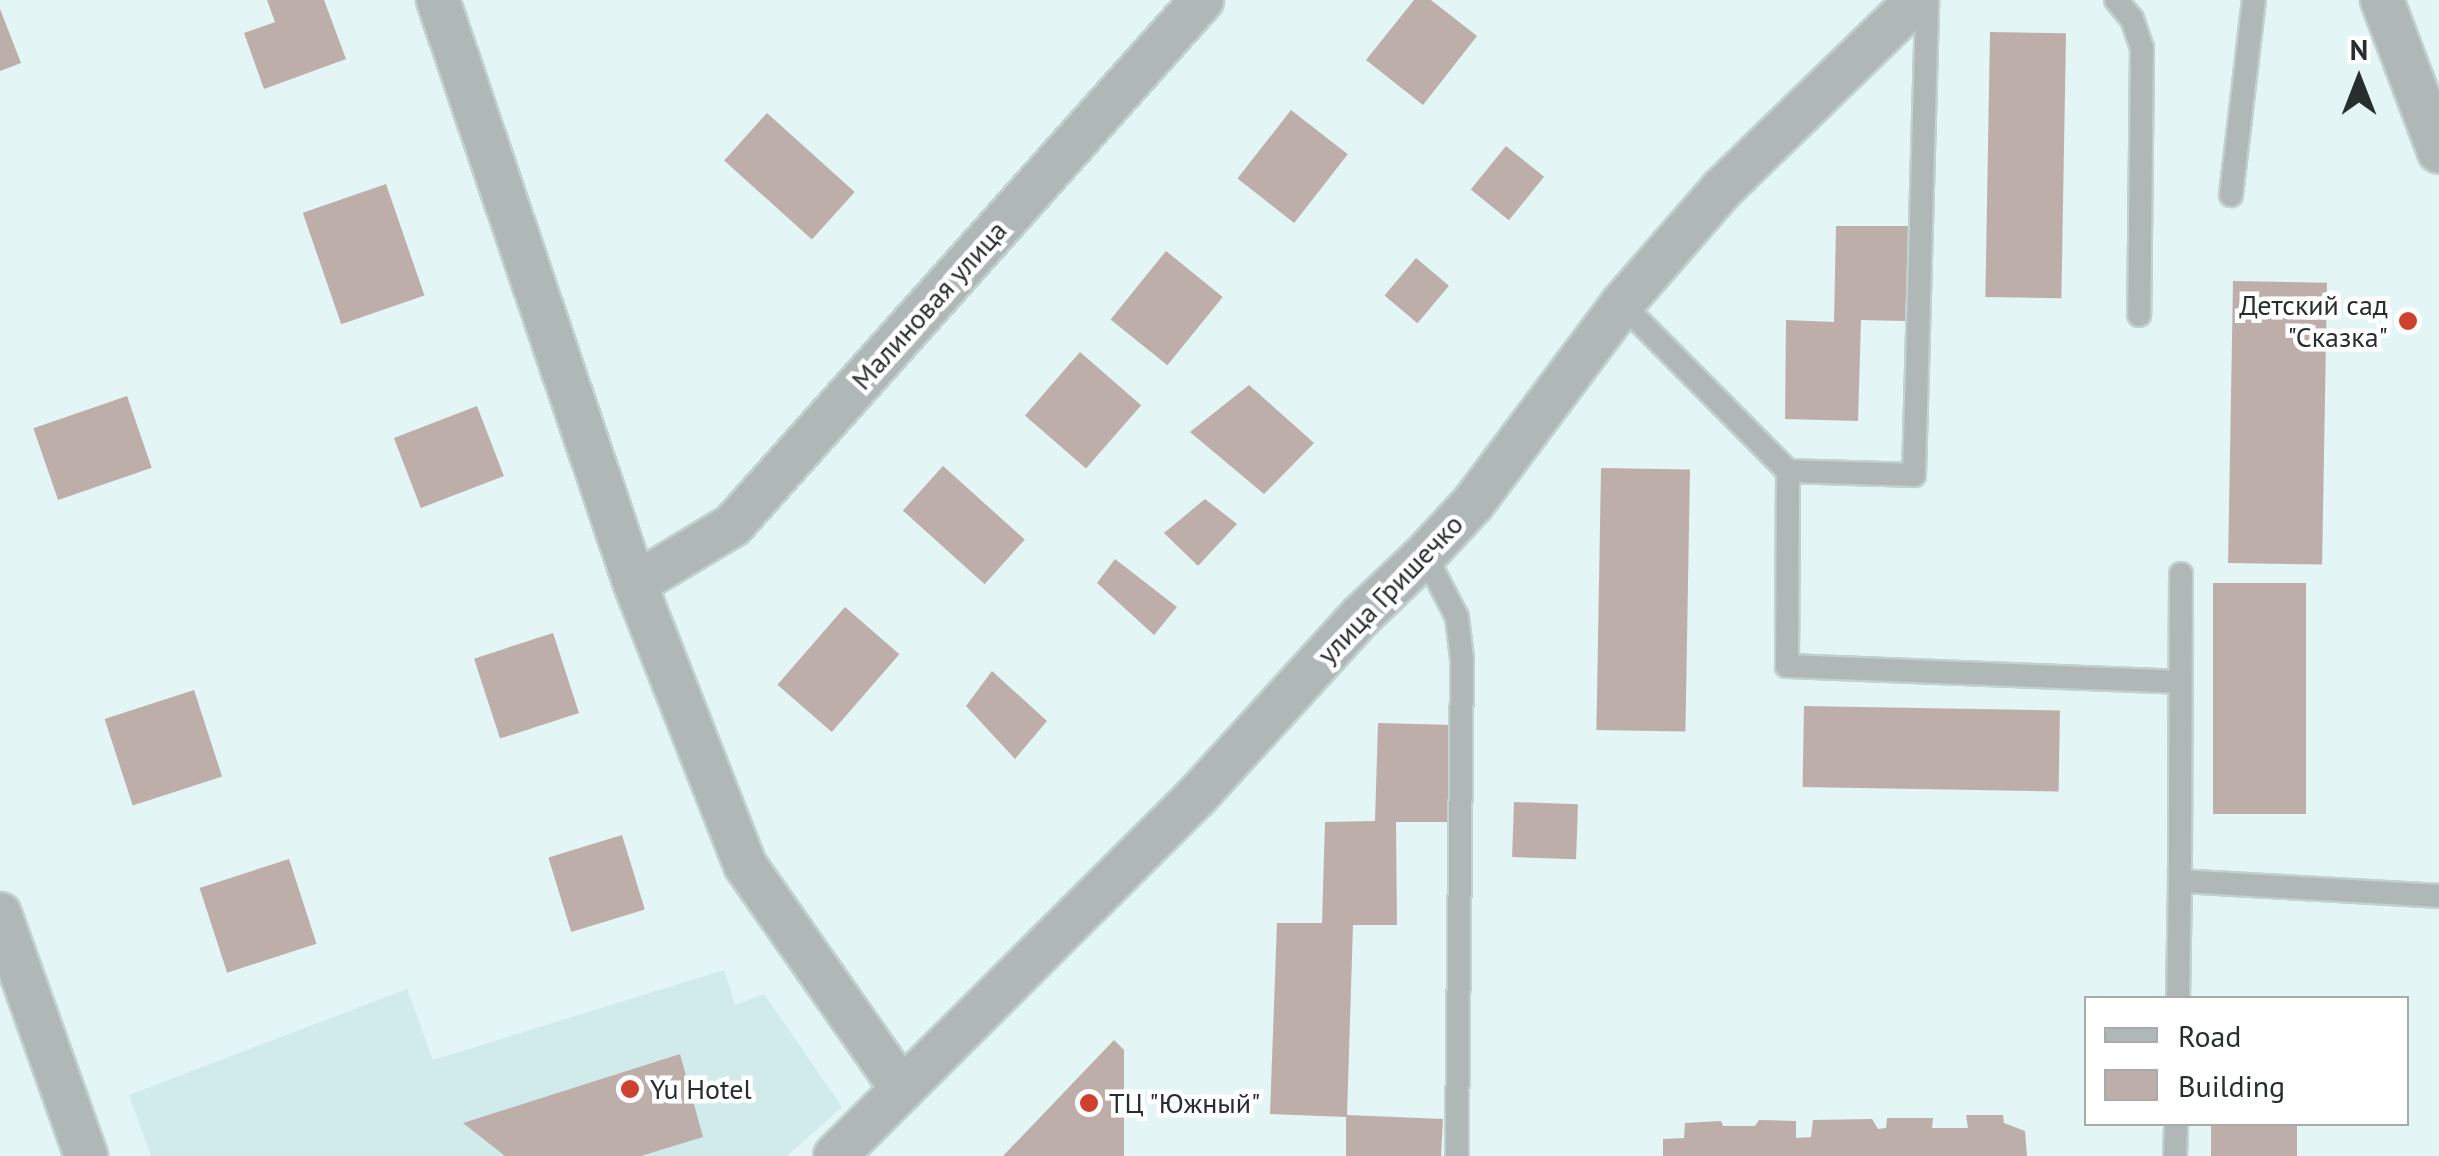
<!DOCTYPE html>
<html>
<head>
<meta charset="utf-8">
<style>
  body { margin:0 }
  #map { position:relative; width:2439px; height:1156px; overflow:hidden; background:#e3f5f4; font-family:"PT Sans",sans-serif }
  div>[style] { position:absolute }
  .built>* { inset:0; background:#d0ebe9 }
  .building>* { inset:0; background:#beaeaa; transform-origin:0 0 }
  .roads { filter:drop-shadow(2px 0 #c1d1d0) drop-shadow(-2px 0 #c1d1d0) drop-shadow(0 2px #c1d1d0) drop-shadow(0 -2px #c1d1d0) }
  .service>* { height:22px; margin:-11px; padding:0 11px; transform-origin:11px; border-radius:11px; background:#b0b8b7 }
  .minor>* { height:42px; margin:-21px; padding:0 21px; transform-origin:21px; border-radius:21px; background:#b0b8b7 }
  .dots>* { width:28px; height:28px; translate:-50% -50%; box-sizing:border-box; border:5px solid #fff; border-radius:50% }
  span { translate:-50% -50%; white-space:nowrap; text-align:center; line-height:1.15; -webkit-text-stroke:9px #fff; paint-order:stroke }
  .street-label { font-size:28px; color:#272e2d }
  .poi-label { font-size:28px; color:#272e2d }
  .right { translate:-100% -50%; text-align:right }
  .left { translate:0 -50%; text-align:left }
  .legend { position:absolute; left:2084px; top:996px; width:325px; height:130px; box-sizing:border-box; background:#fff; border:2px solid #a9abab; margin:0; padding:12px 18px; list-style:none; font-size:30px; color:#272e2d }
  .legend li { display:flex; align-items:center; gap:20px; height:50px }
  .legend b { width:50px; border:2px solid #a9abab }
  .north { position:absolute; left:2309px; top:30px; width:100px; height:100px; -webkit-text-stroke:8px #fff; paint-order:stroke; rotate:0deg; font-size:28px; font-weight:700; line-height:40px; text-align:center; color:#272e2d }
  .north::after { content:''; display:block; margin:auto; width:35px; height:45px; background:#272e2d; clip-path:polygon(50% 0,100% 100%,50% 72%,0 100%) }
</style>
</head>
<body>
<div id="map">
  <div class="built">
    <div style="clip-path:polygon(724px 970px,735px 1005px,764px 994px,842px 1107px,787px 1156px,151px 1156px,129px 1095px,407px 989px,433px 1060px)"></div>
  </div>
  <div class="building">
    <div style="clip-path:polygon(267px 0,324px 0,346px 59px,264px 89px,244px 33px,275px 22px)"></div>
    <div style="clip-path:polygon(1414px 0,1431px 0,1477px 36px,1423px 105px,1366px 60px)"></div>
    <div style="clip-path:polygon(0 9px,21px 63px,0 71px)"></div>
    <div style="left:1990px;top:32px;width:76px;height:265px;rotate:1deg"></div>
    <div style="left:1291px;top:110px;width:72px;height:87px;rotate:38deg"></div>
    <div style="left:767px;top:113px;width:118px;height:64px;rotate:42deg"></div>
    <div style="left:1506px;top:146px;width:49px;height:56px;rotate:39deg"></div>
    <div style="left:386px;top:184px;width:118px;height:88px;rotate:71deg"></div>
    <div style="clip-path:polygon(1836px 226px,1909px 226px,1905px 321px,1861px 320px,1858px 421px,1785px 419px,1786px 320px,1834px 322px)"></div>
    <div style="left:1166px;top:251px;width:73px;height:88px;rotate:39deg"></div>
    <div style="left:1416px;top:258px;width:43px;height:49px;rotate:40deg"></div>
    <div style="left:2233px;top:281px;width:94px;height:282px;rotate:1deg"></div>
    <div style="left:1080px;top:352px;width:81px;height:84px;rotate:41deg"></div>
    <div style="clip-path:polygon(1249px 385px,1314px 443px,1264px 494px,1190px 432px)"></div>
    <div style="left:127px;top:396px;width:76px;height:99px;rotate:71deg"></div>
    <div style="left:477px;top:406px;width:75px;height:89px;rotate:69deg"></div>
    <div style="left:943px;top:466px;width:110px;height:60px;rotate:42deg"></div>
    <div style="left:1601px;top:468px;width:89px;height:262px;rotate:1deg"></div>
    <div style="clip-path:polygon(1205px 499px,1237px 524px,1198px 566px,1164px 533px)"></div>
    <div style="clip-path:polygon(1115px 559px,1177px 607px,1154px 635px,1097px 583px)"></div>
    <div style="left:2306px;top:583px;width:231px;height:93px;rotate:90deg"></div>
    <div style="left:845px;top:607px;width:72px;height:103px;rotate:41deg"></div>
    <div style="left:553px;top:633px;width:84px;height:83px;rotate:72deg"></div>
    <div style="clip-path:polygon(992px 671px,1047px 721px,1015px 759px,966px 706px)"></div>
    <div style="left:194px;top:690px;width:91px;height:94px;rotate:72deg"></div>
    <div style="left:1804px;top:706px;width:256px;height:81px;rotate:1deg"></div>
    <div style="clip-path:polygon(1378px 723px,1453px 725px,1448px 822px,1396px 822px,1397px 925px,1353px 925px,1347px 1115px,1443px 1119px,1441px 1156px,1346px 1156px,1346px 1117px,1270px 1114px,1277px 923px,1322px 923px,1325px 822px,1375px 821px)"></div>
    <div style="left:1514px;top:802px;width:64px;height:55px;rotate:2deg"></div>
    <div style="left:622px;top:835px;width:78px;height:77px;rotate:73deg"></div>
    <div style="left:289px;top:859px;width:89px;height:94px;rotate:72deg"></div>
    <div style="clip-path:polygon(1114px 1040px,1124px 1050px,1124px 1156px,1003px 1156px)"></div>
    <div style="clip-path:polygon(680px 1054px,703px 1137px,641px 1156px,505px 1156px,463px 1123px)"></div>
    <div style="clip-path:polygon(1966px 1115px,2003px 1115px,2004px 1123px,2025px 1131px,2027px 1156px,1663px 1156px,1663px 1139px,1684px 1138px,1685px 1123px,1721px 1121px,1723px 1126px,1755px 1126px,1759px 1120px,1796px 1121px,1796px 1138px,1811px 1137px,1813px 1120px,1872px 1119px,1878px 1129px,1886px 1128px,1887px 1118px,1933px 1118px,1932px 1128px,1968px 1128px)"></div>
    <div style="left:2211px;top:1124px;width:86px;height:32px"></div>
  </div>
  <div class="roads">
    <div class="service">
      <div style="left:2116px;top:0;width:25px;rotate:50deg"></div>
      <div style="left:2132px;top:19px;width:31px;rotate:71deg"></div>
      <div style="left:2142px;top:48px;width:267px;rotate:90.6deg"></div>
      <div style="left:2231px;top:195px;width:196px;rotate:-83.3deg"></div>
      <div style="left:1622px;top:304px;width:235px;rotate:45.2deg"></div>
      <div style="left:1788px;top:471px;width:126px;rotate:1.8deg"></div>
      <div style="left:1914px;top:475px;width:475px;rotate:-88.4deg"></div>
      <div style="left:1788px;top:471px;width:195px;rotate:90.3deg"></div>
      <div style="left:1787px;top:666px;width:393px;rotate:2.3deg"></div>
      <div style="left:1425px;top:555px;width:70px;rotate:62.7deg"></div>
      <div style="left:1457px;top:617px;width:42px;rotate:83.2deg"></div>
      <div style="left:1462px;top:659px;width:497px;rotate:90.6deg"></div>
      <div style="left:2181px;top:574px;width:307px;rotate:90.2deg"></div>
      <div style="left:2180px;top:881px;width:259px;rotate:3.3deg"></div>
      <div style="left:2178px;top:998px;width:117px;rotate:-89deg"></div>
      <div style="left:2175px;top:1156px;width:32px;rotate:-88deg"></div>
    </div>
    <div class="minor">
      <div style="left:438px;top:0;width:616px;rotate:71.36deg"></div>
      <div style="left:635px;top:584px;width:302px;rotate:68.6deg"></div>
      <div style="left:745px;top:865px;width:274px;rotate:55deg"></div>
      <div style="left:2382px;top:0;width:162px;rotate:69.4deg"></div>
      <div style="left:635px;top:584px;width:114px;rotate:-31deg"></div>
      <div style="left:733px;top:525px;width:704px;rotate:-48.22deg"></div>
      <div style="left:0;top:914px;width:257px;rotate:70.4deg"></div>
      <div style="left:835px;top:1156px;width:511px;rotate:-44.84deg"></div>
      <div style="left:1197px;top:796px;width:244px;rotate:-47.7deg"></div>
      <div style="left:1361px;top:616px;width:88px;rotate:-43.6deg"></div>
      <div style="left:1425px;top:555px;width:72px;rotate:-47.2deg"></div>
      <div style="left:1474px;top:502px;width:247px;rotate:-53.2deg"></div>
      <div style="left:1622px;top:304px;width:151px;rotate:-49deg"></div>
      <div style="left:1721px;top:190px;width:273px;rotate:-44.1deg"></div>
    </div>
  </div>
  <div class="dots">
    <div style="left:2408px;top:321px;background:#cd412e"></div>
    <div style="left:630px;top:1089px;background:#cd412e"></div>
    <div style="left:1089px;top:1103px;background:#cd412e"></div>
  </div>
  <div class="street-label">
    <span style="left:929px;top:305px;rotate:-48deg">Малиновая улица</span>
    <span style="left:1390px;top:589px;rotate:-46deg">улица Гришечко</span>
  </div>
  <div class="poi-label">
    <span class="right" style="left:2388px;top:321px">Детский сад<br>"Сказка"</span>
    <span class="left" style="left:650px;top:1089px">Yu Hotel</span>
    <span class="left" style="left:1109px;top:1103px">ТЦ "Южный"</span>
  </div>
  <ul class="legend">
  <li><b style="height:12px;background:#b0b8b7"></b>Road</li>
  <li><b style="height:28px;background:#beaeaa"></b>Building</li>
  </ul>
  <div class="north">N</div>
</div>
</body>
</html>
